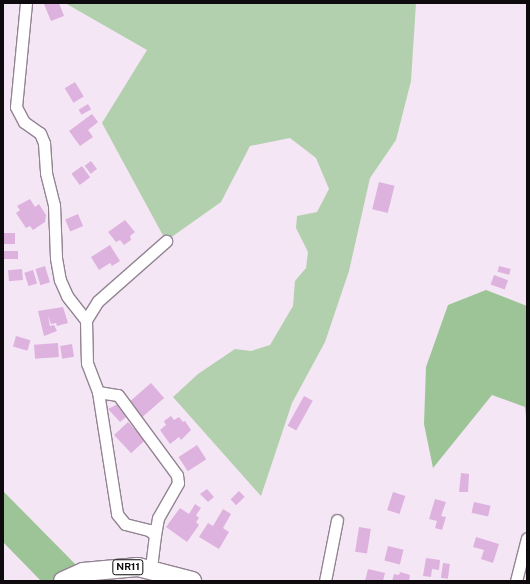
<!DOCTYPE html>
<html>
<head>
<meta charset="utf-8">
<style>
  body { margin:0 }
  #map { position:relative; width:530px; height:584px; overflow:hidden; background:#f5e6f5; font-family:"Public Sans",sans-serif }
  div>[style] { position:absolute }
  .green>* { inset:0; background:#b2d0ad }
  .forest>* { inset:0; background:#9cc496 }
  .building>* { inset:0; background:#ddb2de; transform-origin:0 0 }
  .roads { filter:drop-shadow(1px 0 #928492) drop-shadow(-1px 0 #928492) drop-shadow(0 1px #928492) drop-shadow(0 -1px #928492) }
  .minor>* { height:11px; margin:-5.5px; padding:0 5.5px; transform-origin:5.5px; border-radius:5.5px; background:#fff }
  .trunk>* { height:18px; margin:-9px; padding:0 9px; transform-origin:9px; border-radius:9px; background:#fff }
  span { translate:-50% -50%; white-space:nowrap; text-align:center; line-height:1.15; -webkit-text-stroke:4px #fff; paint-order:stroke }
  .shield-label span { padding:1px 3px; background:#fff; border:1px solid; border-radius:3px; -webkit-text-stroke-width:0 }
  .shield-label { font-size:10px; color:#0e0a0e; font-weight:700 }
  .frame { position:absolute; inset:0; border:4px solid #0e0a0e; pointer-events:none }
</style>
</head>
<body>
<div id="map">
  <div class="green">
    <div style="clip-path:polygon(65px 3px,416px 3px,411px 81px,396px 140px,370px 178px,349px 271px,325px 342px,292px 403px,261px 496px,173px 397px,198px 374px,235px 349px,251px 351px,270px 345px,293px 306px,295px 281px,306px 268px,308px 252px,296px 228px,297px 216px,317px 212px,329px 189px,316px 158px,290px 138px,250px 146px,221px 202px,166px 241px,102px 123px,147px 50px)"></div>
  </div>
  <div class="forest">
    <div style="clip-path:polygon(486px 290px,527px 306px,527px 426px,525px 407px,492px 395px,433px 468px,424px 424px,426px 367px,448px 305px)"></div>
    <div style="clip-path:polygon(3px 491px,83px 572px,63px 581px,41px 581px,3px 542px)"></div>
  </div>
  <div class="building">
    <div style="clip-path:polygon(59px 3px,64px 16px,51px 21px,44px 4px)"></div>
    <div style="left:75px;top:82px;width:17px;height:12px;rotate:59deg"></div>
    <div style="left:88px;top:104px;width:6px;height:11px;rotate:59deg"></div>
    <div style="clip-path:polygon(92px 114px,98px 122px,88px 130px,93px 137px,80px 146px,69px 131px)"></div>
    <div style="left:91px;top:161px;width:10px;height:8px;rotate:53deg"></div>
    <div style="left:82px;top:166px;width:14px;height:13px;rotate:54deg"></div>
    <div style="left:379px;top:182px;width:16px;height:28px;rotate:14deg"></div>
    <div style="clip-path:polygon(30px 199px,35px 207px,39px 204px,46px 215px,45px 222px,33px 230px,30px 226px,26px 228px,16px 213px,20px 210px,17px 206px)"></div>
    <div style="left:78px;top:214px;width:13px;height:14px;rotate:67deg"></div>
    <div style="clip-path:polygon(125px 220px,135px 232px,130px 236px,131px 240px,124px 245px,120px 240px,116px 242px,108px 232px)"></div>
    <div style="left:3px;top:233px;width:12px;height:11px"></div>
    <div style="clip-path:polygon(110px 245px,120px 261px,112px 266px,110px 263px,99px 270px,91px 257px)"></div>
    <div style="left:3px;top:251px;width:15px;height:8px"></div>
    <div style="left:45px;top:266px;width:17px;height:10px;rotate:73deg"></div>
    <div style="left:499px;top:266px;width:12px;height:6px;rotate:14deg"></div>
    <div style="left:22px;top:269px;width:11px;height:14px;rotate:85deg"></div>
    <div style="left:33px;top:270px;width:14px;height:9px;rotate:73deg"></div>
    <div style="left:494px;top:275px;width:15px;height:10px;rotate:20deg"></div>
    <div style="clip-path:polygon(63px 307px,68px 323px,57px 326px,56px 323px,51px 324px,48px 316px,50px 326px,54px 325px,57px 331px,44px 336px,38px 311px)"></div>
    <div style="left:16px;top:336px;width:15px;height:11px;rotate:16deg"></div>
    <div style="left:58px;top:343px;width:14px;height:24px;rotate:86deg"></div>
    <div style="left:72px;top:344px;width:13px;height:12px;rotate:81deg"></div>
    <div style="left:151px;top:383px;width:20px;height:30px;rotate:49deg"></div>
    <div style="left:304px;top:396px;width:10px;height:34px;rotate:29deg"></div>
    <div style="clip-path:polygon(122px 402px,131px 413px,120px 422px,108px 409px)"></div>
    <div style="clip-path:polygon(171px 416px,174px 420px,179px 417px,183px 422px,185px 421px,191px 430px,181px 440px,179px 437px,170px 444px,160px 430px,166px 425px,164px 421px)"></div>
    <div style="left:128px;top:422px;width:25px;height:19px;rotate:47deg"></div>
    <div style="left:197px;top:445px;width:17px;height:22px;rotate:57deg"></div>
    <div style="clip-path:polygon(461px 473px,469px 474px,468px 492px,459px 492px)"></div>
    <div style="clip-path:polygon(207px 489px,214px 497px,208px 502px,200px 494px)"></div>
    <div style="left:239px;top:491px;width:8px;height:12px;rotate:45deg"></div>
    <div style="left:393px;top:492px;width:13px;height:19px;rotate:18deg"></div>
    <div style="clip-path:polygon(435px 499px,446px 502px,441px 516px,446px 517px,442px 530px,435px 528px,437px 521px,429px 519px)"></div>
    <div style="left:474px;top:502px;width:17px;height:11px;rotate:13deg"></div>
    <div style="clip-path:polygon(195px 504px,201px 508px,196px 515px,199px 518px,196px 522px,199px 525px,187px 542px,166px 527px,180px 508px,189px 514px)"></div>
    <div style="clip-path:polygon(223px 509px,231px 514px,223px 528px,229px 532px,219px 549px,199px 537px,208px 523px,213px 526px)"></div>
    <div style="left:359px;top:527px;width:12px;height:25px;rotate:9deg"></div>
    <div style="clip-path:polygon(476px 537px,499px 544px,493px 563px,481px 559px,484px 550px,473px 547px)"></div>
    <div style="left:388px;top:546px;width:16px;height:15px;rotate:14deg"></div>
    <div style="clip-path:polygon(426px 558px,440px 560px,439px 570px,432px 569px,431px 577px,423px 576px)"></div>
    <div style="left:443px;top:563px;width:7px;height:15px;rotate:8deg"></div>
    <div style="clip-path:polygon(368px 569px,385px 573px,383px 581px,365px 581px)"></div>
    <div style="clip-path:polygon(400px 572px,410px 575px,409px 581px,392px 581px,394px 574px,399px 575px)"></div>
  </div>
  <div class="roads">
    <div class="minor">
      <div style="left:26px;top:3px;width:104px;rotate:95.5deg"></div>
      <div style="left:16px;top:107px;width:17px;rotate:62deg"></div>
      <div style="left:24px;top:122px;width:19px;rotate:35deg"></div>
      <div style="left:40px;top:133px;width:11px;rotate:68deg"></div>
      <div style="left:44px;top:143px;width:30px;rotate:86deg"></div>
      <div style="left:46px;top:173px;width:33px;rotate:76deg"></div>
      <div style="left:54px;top:205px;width:53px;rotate:87.8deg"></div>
      <div style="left:56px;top:258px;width:22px;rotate:80deg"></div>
      <div style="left:60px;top:280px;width:17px;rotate:66deg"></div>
      <div style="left:67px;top:296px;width:31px;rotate:52deg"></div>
      <div style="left:86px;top:320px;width:43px;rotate:88.7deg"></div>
      <div style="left:87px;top:363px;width:31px;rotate:69deg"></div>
      <div style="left:98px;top:392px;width:123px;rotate:81.1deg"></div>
      <div style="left:117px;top:514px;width:13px;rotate:51deg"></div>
      <div style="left:125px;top:524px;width:25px;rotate:14deg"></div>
      <div style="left:149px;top:530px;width:8px;rotate:40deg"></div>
      <div style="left:155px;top:535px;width:33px;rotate:97deg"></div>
      <div style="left:86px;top:320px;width:22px;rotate:-58deg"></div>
      <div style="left:98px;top:301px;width:91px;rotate:-41.4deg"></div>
      <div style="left:98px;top:392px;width:20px;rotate:9deg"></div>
      <div style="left:118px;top:395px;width:99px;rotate:53.6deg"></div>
      <div style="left:177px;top:475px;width:8px;rotate:83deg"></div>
      <div style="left:178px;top:483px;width:40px;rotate:119.7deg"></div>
      <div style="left:158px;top:518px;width:17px;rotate:100deg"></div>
      <div style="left:325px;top:581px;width:62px;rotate:-78.9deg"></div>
      <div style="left:516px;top:581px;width:44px;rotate:-75.7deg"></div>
    </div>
    <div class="trunk">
      <div style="left:63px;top:581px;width:22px;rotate:-24deg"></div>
      <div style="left:83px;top:572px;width:55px;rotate:-5.2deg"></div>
      <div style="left:138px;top:567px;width:56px;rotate:14.5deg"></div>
    </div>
  </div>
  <div class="shield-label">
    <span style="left:128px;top:567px">NR11</span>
  </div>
  <div class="frame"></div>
</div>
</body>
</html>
